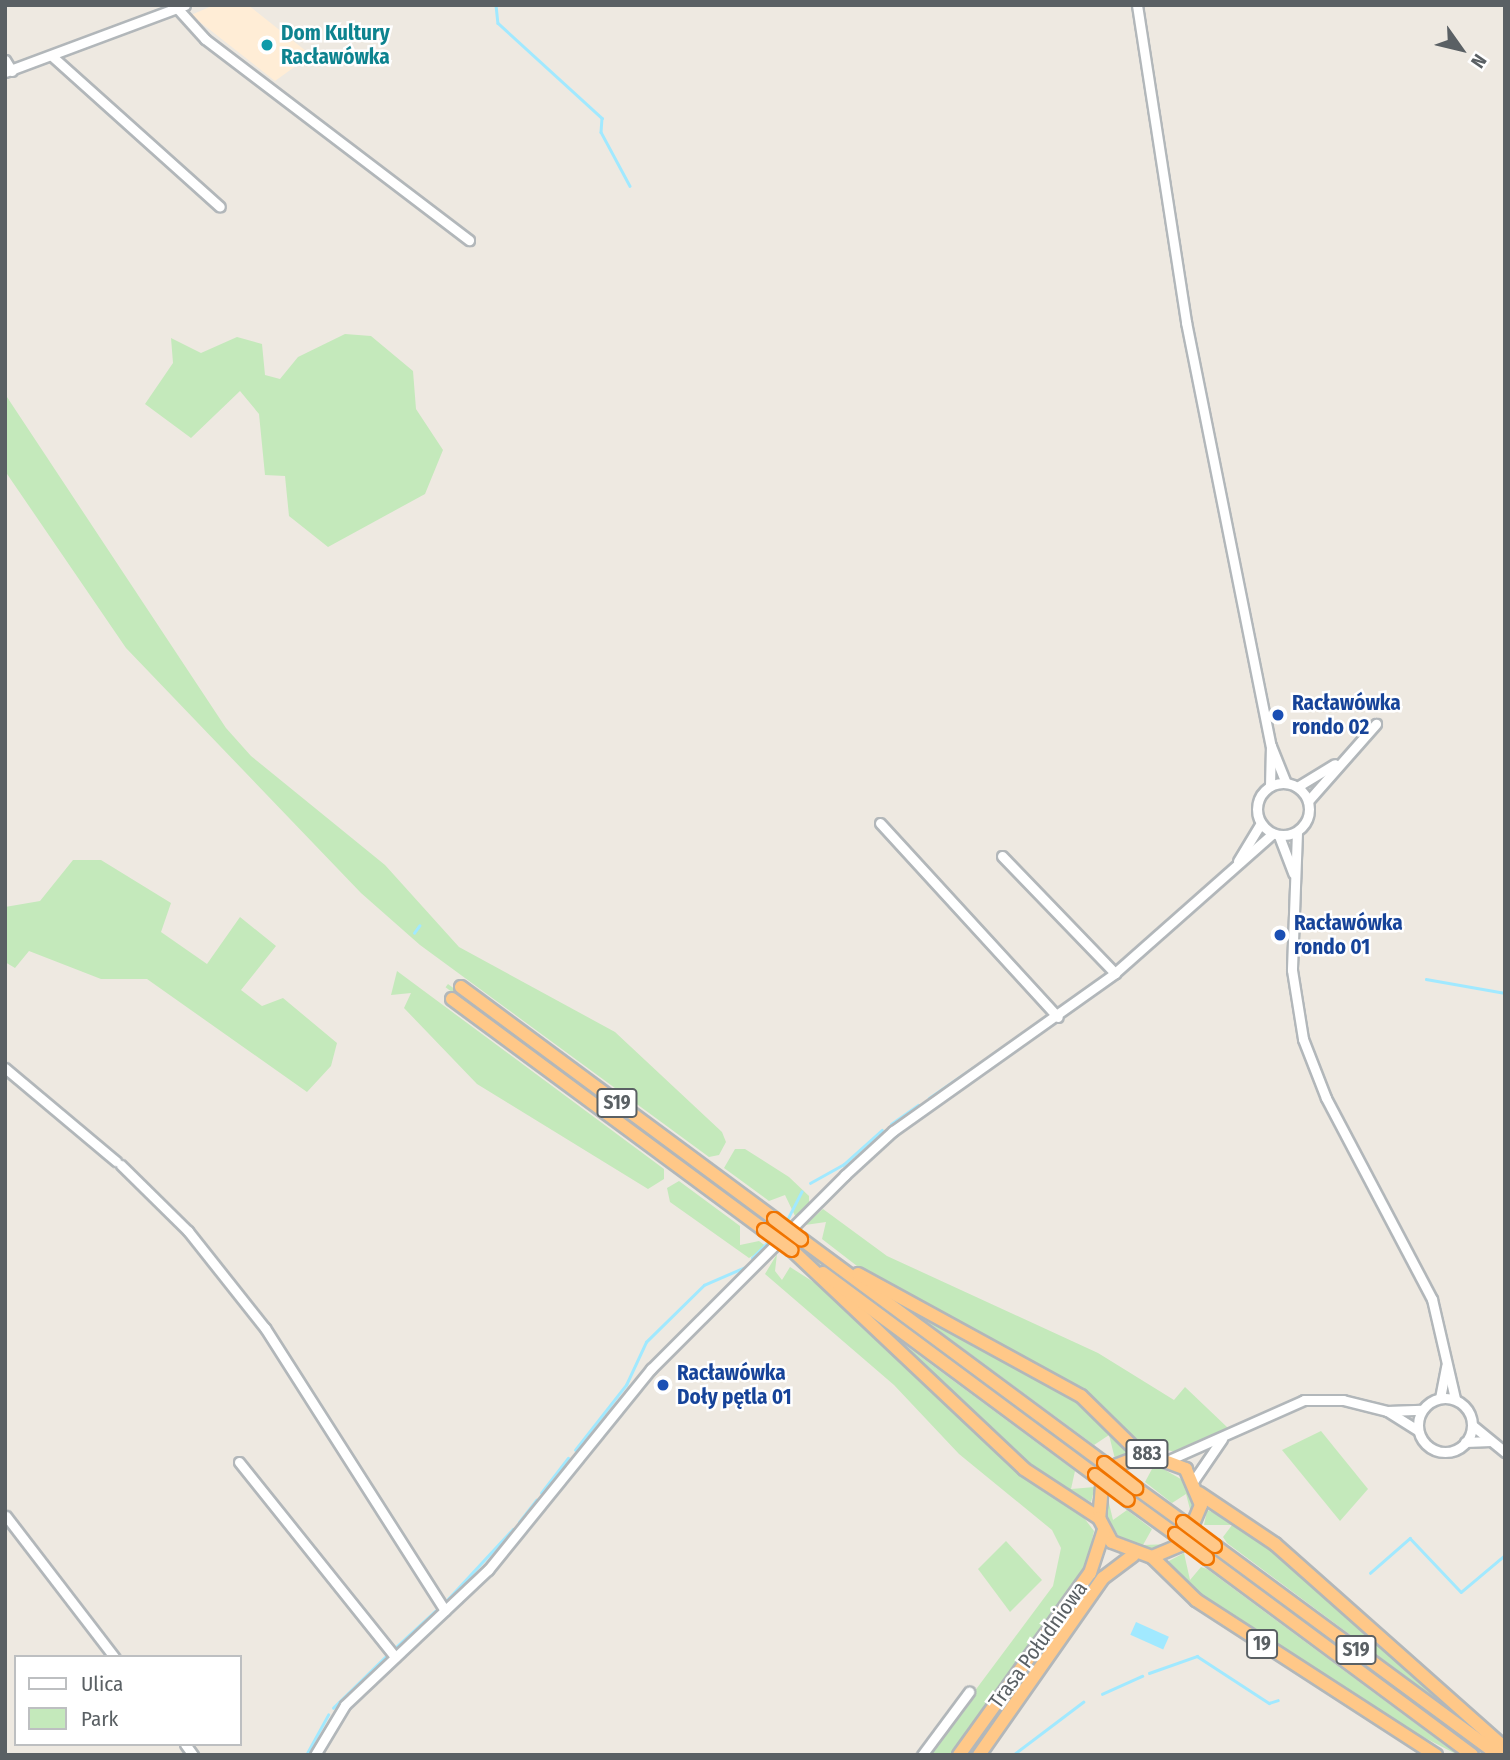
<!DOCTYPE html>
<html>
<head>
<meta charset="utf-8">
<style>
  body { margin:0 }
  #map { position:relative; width:1510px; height:1760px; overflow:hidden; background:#eee9e1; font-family:"Fira Sans Condensed",sans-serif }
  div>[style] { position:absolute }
  .commercial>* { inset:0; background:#ffedd6 }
  .green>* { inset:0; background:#c4e9bb; transform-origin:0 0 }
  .water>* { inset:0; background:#a1e9ff; transform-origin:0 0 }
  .stream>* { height:2.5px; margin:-1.25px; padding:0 1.25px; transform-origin:1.25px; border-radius:1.25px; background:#a1e9ff }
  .roads { filter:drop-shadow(2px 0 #b2b7ba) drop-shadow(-2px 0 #b2b7ba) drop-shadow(0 2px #b2b7ba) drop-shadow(0 -2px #b2b7ba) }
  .minor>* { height:9px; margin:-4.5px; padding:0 4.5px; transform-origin:4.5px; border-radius:4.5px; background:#fff }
  .minor>.ring { margin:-4.5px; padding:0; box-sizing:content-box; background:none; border:9px solid #fff; border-radius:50% }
  .highway>* { height:12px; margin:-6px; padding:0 6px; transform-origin:6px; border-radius:6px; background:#ffc888 }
  .bridges { filter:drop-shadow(2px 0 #f07400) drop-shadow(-2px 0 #f07400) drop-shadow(0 2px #f07400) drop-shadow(0 -2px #f07400) }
  .highway-bridge>* { height:12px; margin:-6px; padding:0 6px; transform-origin:6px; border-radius:6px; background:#ffc888 }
  .dots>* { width:19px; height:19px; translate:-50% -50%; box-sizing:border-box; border:4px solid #fff; border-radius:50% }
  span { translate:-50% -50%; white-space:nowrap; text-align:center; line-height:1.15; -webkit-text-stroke:5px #fff; paint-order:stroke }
  .shield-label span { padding:2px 5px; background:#fff; border:2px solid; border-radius:5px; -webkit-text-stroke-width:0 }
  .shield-label { font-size:19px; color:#5a6064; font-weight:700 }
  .culture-label { font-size:21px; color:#0d838f; font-weight:700 }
  .left { translate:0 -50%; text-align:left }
  .transit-label { font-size:21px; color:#164399; font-weight:700 }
  .street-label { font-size:21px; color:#5a6064 }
  .frame { position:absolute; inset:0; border:7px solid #5a6064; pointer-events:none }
  .legend { position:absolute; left:14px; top:1655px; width:228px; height:91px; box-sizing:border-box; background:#fff; border:2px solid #bdbfc1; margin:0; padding:9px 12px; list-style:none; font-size:21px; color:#5a6064 }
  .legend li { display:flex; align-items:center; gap:14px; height:35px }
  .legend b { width:35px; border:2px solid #bdbfc1 }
  .north { position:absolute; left:1426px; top:14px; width:70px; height:70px; -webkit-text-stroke:5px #fff; paint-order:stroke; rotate:124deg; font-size:19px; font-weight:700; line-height:28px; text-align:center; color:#5a6064 }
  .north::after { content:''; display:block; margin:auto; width:24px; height:32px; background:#5a6064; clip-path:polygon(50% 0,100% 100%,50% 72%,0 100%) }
</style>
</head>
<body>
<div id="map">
  <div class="commercial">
    <div style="clip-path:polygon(214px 5px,248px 5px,311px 55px,275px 81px,191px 15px)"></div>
  </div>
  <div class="green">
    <div style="clip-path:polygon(345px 334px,371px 336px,413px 371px,416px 409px,443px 450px,425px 494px,328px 547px,289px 516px,285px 476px,265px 475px,259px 414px,240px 391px,191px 438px,145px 404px,173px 363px,171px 338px,201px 353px,237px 337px,262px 344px,265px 375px,280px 379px,298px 357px)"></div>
    <div style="clip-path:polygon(5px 394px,226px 728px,251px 756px,385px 865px,459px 947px,615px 1032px,722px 1132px,726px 1142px,719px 1155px,709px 1157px,420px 945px,361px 893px,126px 648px,5px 471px)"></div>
    <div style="clip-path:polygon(73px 860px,101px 860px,171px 903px,161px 932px,207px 964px,240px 917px,276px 946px,241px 990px,262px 1006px,283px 998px,337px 1043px,331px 1066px,307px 1092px,147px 979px,101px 979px,29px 951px,15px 968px,5px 962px,5px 907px,40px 901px)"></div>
    <div style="clip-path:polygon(397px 971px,664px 1169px,664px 1179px,648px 1189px,477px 1084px,404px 1008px,411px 993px,391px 995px)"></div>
    <div style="left:448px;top:984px;width:241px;height:4px;rotate:37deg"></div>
    <div style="clip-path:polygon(735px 1149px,745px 1149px,789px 1177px,809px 1196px,809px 1205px,796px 1218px,785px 1195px,769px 1201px,724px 1168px)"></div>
    <div style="clip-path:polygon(679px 1181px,740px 1226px,740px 1245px,759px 1241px,767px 1247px,749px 1258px,670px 1202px,667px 1188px)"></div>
    <div style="clip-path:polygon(823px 1209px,887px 1256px,1098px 1353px,1174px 1400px,1185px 1387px,1228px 1428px,1181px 1453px,1143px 1445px,1073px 1385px,857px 1266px,822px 1239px,826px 1222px,805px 1225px)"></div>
    <div style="clip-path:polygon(797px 1243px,1091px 1460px,1095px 1465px,795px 1246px)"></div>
    <div style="clip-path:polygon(777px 1254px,775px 1271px,782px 1280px,790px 1267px,823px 1288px,921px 1383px,1038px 1486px,1078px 1510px,1094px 1531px,1085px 1571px,952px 1755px,927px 1755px,1053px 1586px,1061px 1548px,1052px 1530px,959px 1454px,894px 1385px,765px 1274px)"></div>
    <div style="clip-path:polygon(903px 1304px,1065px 1393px,1128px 1452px,1115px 1459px,1109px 1435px,1094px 1445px)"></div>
    <div style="clip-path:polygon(866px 1316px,1075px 1471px,1071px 1489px,1095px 1487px,1091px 1502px,1031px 1469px)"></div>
    <div style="clip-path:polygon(1321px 1431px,1368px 1489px,1340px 1521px,1282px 1450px)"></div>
    <div style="clip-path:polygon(1151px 1462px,1186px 1482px,1194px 1504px,1192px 1517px,1186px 1494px,1172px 1503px,1145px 1482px,1152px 1469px,1127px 1468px)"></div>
    <div style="clip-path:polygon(1107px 1495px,1113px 1520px,1127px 1510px,1152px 1529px,1143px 1545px,1172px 1544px,1145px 1550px,1121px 1540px,1106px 1516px)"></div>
    <div style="clip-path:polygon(1207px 1510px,1237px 1522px,1289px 1562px,1451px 1710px,1227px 1543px,1223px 1537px,1232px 1525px,1204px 1525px)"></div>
    <div style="clip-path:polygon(1006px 1541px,1042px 1580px,1010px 1612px,978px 1569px)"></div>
    <div style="clip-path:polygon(1184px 1553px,1190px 1580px,1201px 1567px,1207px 1569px,1458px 1755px,1396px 1723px,1201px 1596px,1167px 1562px)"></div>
  </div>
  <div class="water">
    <div style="left:1136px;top:1622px;width:36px;height:14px;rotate:24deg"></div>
  </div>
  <div class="stream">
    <div style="left:496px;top:5px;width:18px;rotate:84deg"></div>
    <div style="left:498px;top:23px;width:141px;rotate:42.4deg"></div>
    <div style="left:602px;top:118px;width:14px;rotate:94deg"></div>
    <div style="left:601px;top:132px;width:61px;rotate:61.8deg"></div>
    <div style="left:414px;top:933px;width:9px;rotate:-54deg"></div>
    <div style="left:1426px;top:979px;width:80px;rotate:10deg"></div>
    <div style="left:929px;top:1098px;width:55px;rotate:-34.6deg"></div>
    <div style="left:891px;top:1124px;width:33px;rotate:-35deg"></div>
    <div style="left:810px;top:1183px;width:38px;rotate:-29deg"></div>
    <div style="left:843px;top:1165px;width:52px;rotate:-41.9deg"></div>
    <div style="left:786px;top:1222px;width:34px;rotate:-63deg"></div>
    <div style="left:752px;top:1258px;width:25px;rotate:-45deg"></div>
    <div style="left:575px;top:1450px;width:83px;rotate:-51.9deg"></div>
    <div style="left:626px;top:1385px;width:47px;rotate:-65.1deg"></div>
    <div style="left:646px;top:1342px;width:81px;rotate:-44.5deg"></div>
    <div style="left:704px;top:1285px;width:43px;rotate:-23.6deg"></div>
    <div style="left:541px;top:1493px;width:44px;rotate:-52.4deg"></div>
    <div style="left:519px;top:1522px;width:28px;rotate:-52deg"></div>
    <div style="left:1370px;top:1573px;width:53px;rotate:-41.2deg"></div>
    <div style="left:1410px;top:1538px;width:74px;rotate:46.6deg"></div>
    <div style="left:1461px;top:1592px;width:57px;rotate:-40.1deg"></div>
    <div style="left:446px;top:1601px;width:98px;rotate:-47.1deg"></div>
    <div style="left:394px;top:1649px;width:56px;rotate:-42.8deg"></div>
    <div style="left:1149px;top:1673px;width:51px;rotate:-19.5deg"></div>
    <div style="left:1197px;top:1656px;width:86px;rotate:33.1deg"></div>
    <div style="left:1269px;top:1703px;width:9px;rotate:-18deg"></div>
    <div style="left:1102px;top:1694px;width:44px;rotate:-24.2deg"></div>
    <div style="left:333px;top:1708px;width:73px;rotate:-44.4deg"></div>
    <div style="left:306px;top:1755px;width:46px;rotate:-61.2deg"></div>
    <div style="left:1013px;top:1755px;width:88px;rotate:-37.1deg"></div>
  </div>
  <div class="roads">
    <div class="minor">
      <div style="left:1137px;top:5px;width:321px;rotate:81.2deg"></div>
      <div style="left:1186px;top:322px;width:432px;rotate:78.7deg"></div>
      <div style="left:1271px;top:746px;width:40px;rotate:68deg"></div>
      <div style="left:178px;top:9px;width:40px;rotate:48deg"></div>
      <div style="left:205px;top:39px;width:332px;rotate:37.3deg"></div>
      <div style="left:53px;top:57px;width:224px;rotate:41.9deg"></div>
      <div style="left:5px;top:60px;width:13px;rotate:58deg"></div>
      <div style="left:5px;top:72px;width:192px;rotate:-20.4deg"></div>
      <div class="ring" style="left:1257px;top:783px;width:43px;height:43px"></div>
      <div style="left:1270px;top:786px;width:40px;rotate:-88.6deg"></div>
      <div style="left:1297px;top:787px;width:44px;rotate:-31.2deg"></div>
      <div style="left:1308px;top:801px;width:103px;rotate:-48.6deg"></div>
      <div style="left:880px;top:823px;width:263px;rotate:47.5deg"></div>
      <div style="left:1297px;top:832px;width:138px;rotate:92.1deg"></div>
      <div style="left:1292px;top:970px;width:70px;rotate:80.9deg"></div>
      <div style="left:1303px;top:1039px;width:63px;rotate:68.7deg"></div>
      <div style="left:1326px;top:1098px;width:227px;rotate:62.2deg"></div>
      <div style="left:1432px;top:1299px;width:103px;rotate:77deg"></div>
      <div style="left:1279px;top:836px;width:40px;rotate:69deg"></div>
      <div style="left:1002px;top:856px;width:163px;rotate:46deg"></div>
      <div style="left:1238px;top:861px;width:44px;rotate:-58.8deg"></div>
      <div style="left:5px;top:1068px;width:145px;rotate:40deg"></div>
      <div style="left:121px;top:1165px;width:94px;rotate:44.6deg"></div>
      <div style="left:188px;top:1231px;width:124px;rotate:51.6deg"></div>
      <div style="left:265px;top:1328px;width:335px;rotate:57.5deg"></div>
      <div class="ring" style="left:1418px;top:1398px;width:45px;height:45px"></div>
      <div style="left:1440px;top:1398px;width:33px;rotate:-79deg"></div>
      <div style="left:1387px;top:1411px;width:35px;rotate:-2deg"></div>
      <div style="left:1472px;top:1425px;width:43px;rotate:39.3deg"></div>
      <div style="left:1465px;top:1442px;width:26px;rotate:-2deg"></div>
      <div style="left:1171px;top:1459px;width:145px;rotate:-23.9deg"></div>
      <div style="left:1304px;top:1400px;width:39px"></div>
      <div style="left:1343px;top:1400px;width:45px;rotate:14deg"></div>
      <div style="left:1387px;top:1411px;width:36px;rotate:32deg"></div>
      <div style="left:239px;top:1462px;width:250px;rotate:51.3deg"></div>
      <div style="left:1194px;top:1480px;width:50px;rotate:-55.7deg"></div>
      <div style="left:6px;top:1516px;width:178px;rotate:52.5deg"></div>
      <div style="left:185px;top:1744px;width:14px;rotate:54deg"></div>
      <div style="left:315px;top:1755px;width:58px;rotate:-59deg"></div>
      <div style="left:345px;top:1705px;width:197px;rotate:-43.4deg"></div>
      <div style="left:488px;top:1570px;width:259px;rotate:-51deg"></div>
      <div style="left:651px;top:1369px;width:274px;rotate:-45deg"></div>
      <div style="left:845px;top:1175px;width:65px;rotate:-42.5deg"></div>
      <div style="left:893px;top:1131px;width:272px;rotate:-35.4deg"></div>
      <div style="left:1115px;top:973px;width:210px;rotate:-41.5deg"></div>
      <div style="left:922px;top:1755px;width:79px;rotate:-53.3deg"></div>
    </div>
    <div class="highway">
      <div style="left:461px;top:987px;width:390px;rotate:36.5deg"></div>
      <div style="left:452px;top:999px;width:388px;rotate:36.5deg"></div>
      <div style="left:801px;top:1239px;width:377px;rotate:36.5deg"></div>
      <div style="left:792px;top:1250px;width:319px;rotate:43.3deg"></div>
      <div style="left:1024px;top:1469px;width:90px;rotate:33.2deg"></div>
      <div style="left:823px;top:1273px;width:339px;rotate:36.6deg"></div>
      <div style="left:858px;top:1274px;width:254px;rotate:28.7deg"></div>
      <div style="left:1081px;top:1396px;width:84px;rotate:44.5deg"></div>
      <div style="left:1136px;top:1488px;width:58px;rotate:35.9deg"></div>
      <div style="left:1199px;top:1493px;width:92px;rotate:33.9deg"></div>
      <div style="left:1275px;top:1544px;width:307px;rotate:41.6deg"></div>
      <div style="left:1128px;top:1500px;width:58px;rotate:35.9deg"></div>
      <div style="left:1215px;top:1546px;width:352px;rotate:36.4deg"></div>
      <div style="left:1152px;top:1557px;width:36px;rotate:-23deg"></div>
      <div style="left:1185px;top:1543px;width:41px;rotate:-67.2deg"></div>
      <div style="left:1201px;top:1505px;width:39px;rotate:-113deg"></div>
      <div style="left:1186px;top:1469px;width:43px;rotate:-159.4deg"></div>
      <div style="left:1146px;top:1454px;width:30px;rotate:159deg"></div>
      <div style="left:1118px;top:1465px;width:26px;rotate:127deg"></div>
      <div style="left:1102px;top:1486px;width:32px;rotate:95deg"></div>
      <div style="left:1099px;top:1518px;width:27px;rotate:62deg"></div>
      <div style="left:1112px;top:1542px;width:43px;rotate:20.6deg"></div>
      <div style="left:1152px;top:1557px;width:62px;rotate:44.3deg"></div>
      <div style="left:1196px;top:1600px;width:286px;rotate:32.9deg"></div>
      <div style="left:1207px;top:1558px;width:330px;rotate:36.6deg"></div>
      <div style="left:959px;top:1755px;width:224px;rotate:-54.3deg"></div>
      <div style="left:1090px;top:1573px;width:45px;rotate:-72deg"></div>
      <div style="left:979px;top:1755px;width:216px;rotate:-55deg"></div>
      <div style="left:1103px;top:1578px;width:38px;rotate:-37deg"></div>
    </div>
  </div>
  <div class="bridges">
    <div class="highway-bridge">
      <div style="left:774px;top:1219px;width:34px;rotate:37deg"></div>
      <div style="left:764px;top:1230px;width:34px;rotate:36deg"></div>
      <div style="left:1104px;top:1463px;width:41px;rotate:38deg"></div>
      <div style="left:1095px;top:1475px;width:41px;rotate:37.1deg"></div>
      <div style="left:1183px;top:1522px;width:40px;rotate:37deg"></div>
      <div style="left:1175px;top:1534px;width:40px;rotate:37deg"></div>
    </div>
  </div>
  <div class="dots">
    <div style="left:267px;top:45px;background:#0f9aa8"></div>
    <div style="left:1278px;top:715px;background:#1a4fb4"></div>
    <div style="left:1280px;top:935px;background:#1a4fb4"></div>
    <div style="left:663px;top:1385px;background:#1a4fb4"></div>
  </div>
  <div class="shield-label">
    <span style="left:617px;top:1103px">S19</span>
    <span style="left:1147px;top:1454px">883</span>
    <span style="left:1262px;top:1644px">19</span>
    <span style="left:1356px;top:1650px">S19</span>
  </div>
  <div class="culture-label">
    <span class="left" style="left:281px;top:45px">Dom Kultury<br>Racławówka</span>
  </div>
  <div class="transit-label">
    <span class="left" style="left:1292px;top:715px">Racławówka<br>rondo 02</span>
    <span class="left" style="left:1294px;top:935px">Racławówka<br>rondo 01</span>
    <span class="left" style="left:677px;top:1385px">Racławówka<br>Doły pętla 01</span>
  </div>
  <div class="street-label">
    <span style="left:1038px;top:1645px;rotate:-54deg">Trasa Południowa</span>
  </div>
  <div class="frame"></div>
  <ul class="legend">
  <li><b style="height:9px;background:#fff"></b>Ulica</li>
  <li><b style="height:19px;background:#c4e9bb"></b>Park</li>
  </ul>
  <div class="north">N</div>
</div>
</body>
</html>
